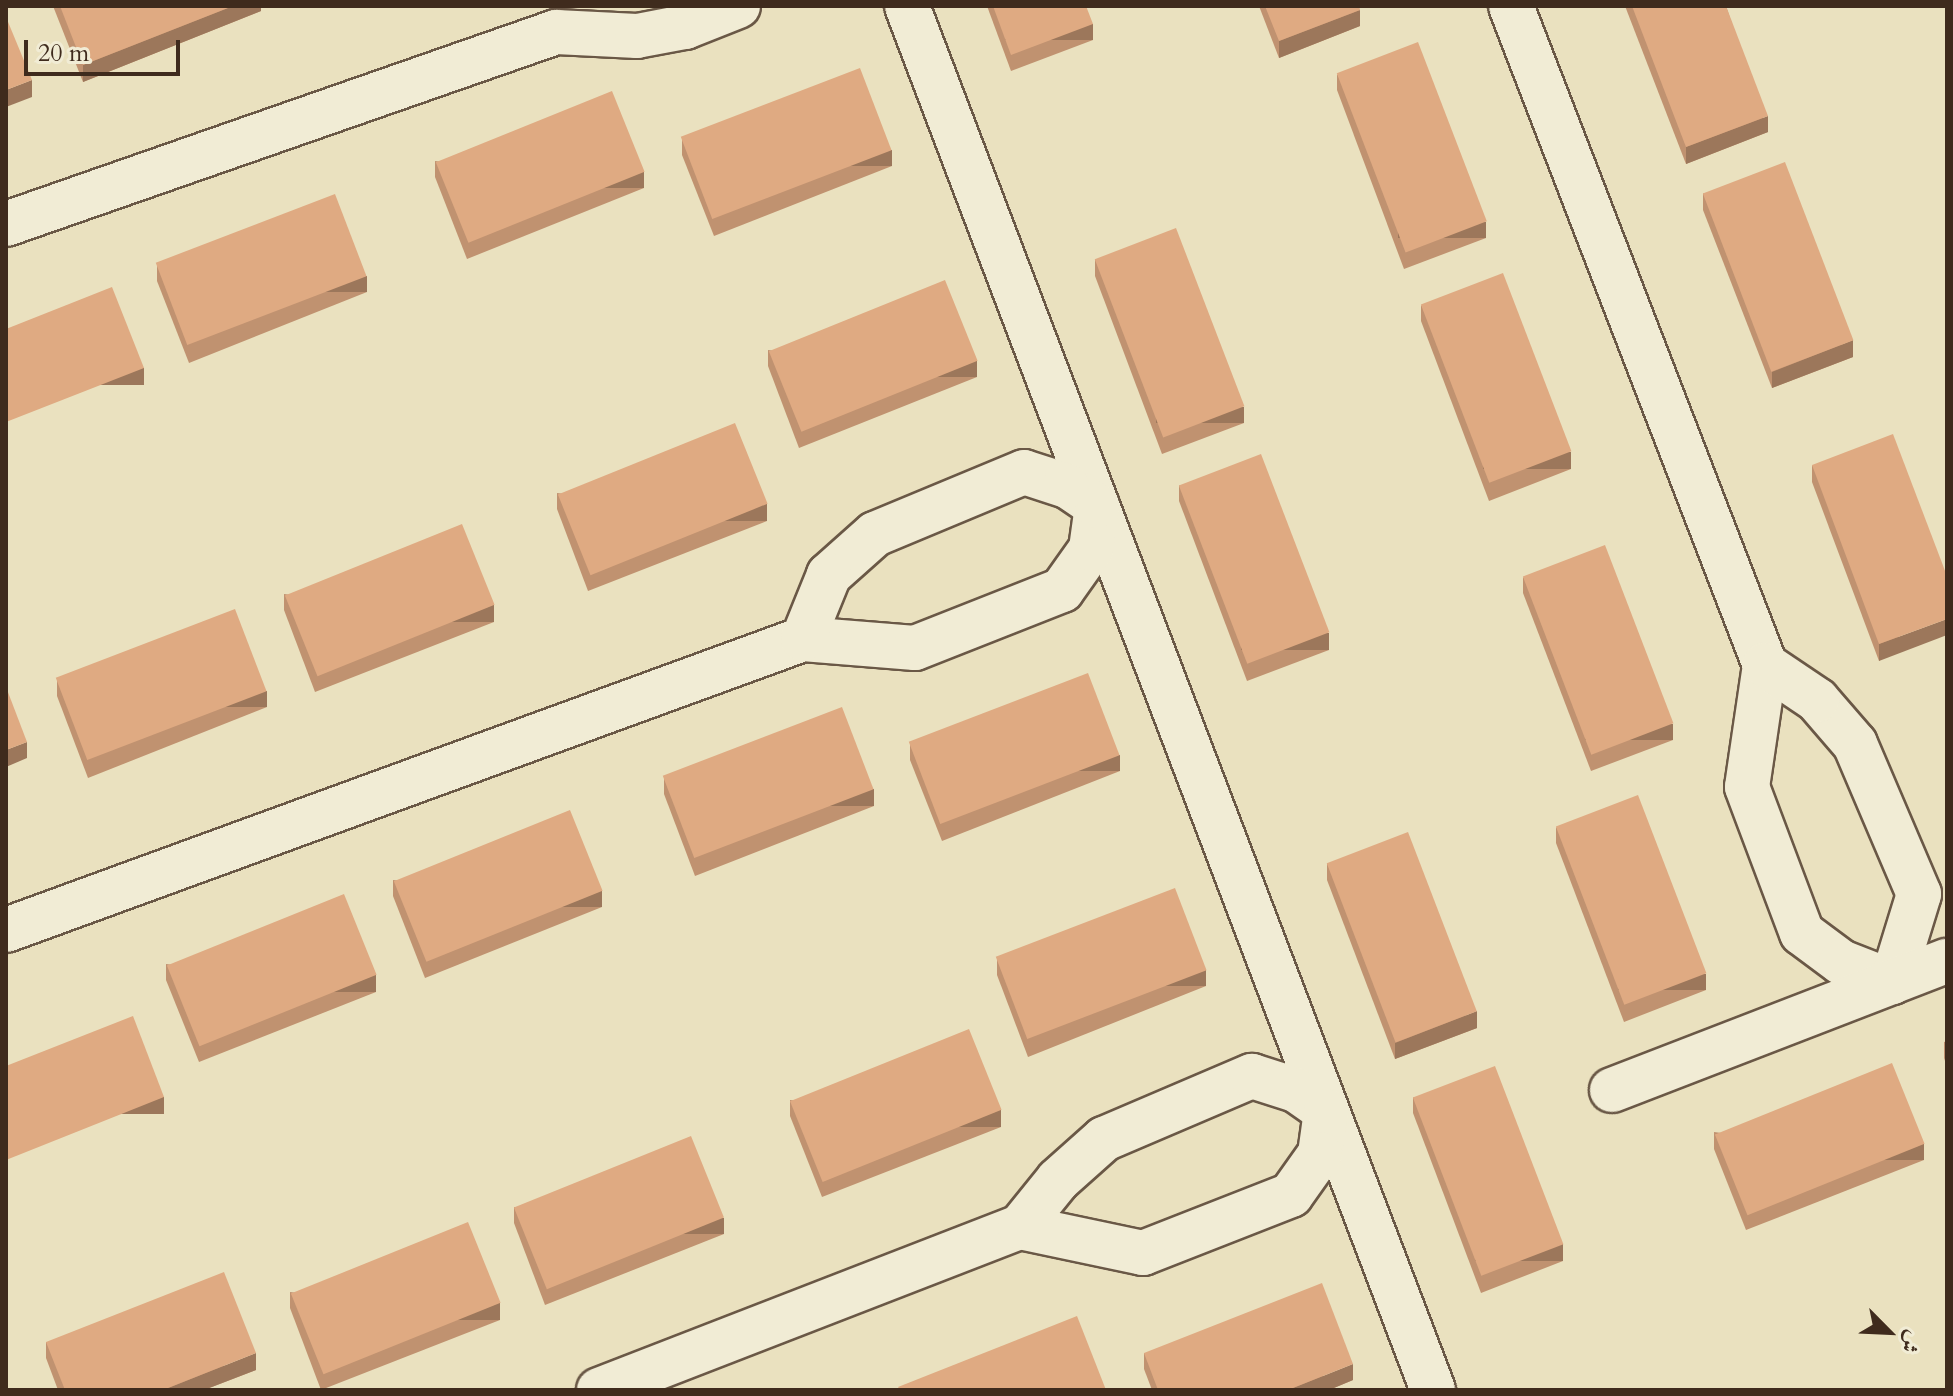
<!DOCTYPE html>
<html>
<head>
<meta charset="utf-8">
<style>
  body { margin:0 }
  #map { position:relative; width:1953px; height:1396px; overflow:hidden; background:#eae1bf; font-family:Cardo,Amiri,serif }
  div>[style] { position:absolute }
  .roads { filter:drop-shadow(2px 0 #6a5846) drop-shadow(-2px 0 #6a5846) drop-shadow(0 2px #6a5846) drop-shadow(0 -2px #6a5846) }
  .minor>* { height:44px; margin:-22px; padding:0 22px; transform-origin:22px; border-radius:22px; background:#f1ecd5 }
  .wall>* { inset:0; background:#c09270 }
  .shaded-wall>* { inset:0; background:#9c775b; transform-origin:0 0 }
  .building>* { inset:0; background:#dfaa82; transform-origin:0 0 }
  span { translate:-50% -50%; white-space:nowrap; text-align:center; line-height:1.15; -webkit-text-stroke:7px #f1ecd5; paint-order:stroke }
  .frame { position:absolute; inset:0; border:8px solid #3f2b1d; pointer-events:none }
  .north { position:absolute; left:1849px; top:1292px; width:80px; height:80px; -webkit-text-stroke:6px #f1ecd5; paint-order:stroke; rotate:114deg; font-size:22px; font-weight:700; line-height:32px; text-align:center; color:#3f2b1d }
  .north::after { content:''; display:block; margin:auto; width:28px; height:36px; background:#3f2b1d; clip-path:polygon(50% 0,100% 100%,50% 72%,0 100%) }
  .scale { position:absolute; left:24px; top:40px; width:156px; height:36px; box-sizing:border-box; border:4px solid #3f2b1d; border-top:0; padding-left:10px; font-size:24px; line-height:28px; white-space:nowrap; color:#3f2b1d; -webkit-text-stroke:6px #f1ecd5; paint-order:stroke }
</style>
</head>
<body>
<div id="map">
  <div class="roads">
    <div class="minor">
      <div style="left:907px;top:6px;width:1481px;rotate:69.19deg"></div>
      <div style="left:1511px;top:6px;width:706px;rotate:68.92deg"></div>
      <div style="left:1765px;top:665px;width:123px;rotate:98.4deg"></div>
      <div style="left:1747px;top:787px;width:156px;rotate:69.4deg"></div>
      <div style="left:1802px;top:933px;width:49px;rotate:36.6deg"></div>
      <div style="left:1841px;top:962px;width:55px;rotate:21.4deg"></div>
      <div style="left:1892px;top:982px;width:92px;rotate:-72.9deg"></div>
      <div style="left:1919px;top:894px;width:163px;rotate:-113.1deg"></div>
      <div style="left:1855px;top:744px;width:58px;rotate:-130.8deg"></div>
      <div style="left:1817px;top:700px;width:63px;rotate:-146.1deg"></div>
      <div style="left:6px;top:224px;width:583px;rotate:-19.24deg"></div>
      <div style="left:556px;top:32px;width:81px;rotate:2.8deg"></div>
      <div style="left:637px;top:36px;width:49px;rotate:-10.6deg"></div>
      <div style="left:685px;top:27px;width:57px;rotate:-21.6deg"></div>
      <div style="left:6px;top:930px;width:848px;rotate:-20.06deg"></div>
      <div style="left:803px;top:639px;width:112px;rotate:4.6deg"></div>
      <div style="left:915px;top:648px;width:158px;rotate:-21.5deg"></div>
      <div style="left:1062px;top:590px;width:50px;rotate:-54.7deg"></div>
      <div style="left:1091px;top:549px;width:43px;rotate:-82.1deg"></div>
      <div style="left:1097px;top:506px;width:36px;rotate:-146deg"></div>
      <div style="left:1067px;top:486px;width:45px;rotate:-162deg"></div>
      <div style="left:1024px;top:472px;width:161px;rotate:157.4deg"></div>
      <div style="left:875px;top:534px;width:62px;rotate:138.3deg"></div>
      <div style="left:829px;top:575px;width:69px;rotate:112.1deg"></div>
      <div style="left:1612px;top:1090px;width:359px;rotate:-21.1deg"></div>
      <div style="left:599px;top:1390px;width:451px;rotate:-21.2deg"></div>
      <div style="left:1020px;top:1227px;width:60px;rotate:-51deg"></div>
      <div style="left:1058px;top:1180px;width:62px;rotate:-41.7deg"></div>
      <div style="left:1104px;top:1139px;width:161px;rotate:-23.1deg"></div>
      <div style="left:1252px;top:1076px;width:46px;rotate:17.7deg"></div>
      <div style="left:1296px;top:1090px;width:37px;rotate:35deg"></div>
      <div style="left:1326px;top:1111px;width:43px;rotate:97.9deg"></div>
      <div style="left:1320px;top:1154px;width:50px;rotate:125.3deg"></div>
      <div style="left:1291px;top:1195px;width:159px;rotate:158.6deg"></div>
      <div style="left:1143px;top:1253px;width:126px;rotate:-168.1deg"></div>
    </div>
  </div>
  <div class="wall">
    <div style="clip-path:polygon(53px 6px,261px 6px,261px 11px,83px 82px)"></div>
    <div style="clip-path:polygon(987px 6px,1086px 6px,1093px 40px,1011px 71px)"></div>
    <div style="clip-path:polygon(1259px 6px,1359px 6px,1360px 26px,1279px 58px)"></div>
    <div style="clip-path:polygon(1625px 6px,1726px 6px,1768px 132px,1686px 164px)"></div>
    <div style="clip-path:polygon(1337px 74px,1486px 238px,1404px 269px,1337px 90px)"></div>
    <div style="clip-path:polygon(682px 139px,892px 166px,714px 236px,682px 155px)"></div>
    <div style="clip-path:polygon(435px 161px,644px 188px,467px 259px,435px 177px)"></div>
    <div style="clip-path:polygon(1703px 193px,1853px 357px,1772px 388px,1703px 210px)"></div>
    <div style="clip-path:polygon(1095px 259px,1244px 423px,1162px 454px,1095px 276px)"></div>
    <div style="clip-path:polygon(157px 265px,367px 292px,189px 363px,157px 281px)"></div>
    <div style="clip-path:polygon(1421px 305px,1571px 469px,1489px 501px,1421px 321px)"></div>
    <div style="clip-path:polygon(768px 350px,977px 377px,799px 448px,768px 366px)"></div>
    <div style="clip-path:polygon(1812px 465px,1947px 576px,1879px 661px,1812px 482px)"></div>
    <div style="clip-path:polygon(1179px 485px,1329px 650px,1247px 681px,1179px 501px)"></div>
    <div style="clip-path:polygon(557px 493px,767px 521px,588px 591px,557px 509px)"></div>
    <div style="clip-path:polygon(1523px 577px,1673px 740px,1591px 771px,1523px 593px)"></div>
    <div style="clip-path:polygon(284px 594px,494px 622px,315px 692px,284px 610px)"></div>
    <div style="clip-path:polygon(57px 680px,267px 707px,88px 778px,57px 696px)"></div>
    <div style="clip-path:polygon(910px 744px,1120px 771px,942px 841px,910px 760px)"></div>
    <div style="clip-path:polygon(664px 778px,874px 806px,695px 876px,664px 794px)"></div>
    <div style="clip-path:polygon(1556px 827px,1706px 990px,1624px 1022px,1556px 843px)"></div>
    <div style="clip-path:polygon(1327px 863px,1477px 1028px,1395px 1059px,1327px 880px)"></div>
    <div style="clip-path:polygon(393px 880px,602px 907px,425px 978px,393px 896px)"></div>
    <div style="clip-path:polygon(997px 959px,1206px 986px,1028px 1057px,997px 975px)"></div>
    <div style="clip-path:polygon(166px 964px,376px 992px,199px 1062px,166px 980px)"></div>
    <div style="clip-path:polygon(1947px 1041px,1947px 1067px,1944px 1058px,1944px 1042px)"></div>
    <div style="clip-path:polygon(1413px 1097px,1563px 1261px,1481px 1293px,1413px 1113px)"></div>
    <div style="clip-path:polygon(790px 1100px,1001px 1127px,822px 1197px,790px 1116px)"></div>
    <div style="clip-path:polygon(1714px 1132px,1924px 1160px,1746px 1230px,1714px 1149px)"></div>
    <div style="clip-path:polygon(514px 1207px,724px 1234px,545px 1305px,514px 1223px)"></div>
    <div style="clip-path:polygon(290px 1292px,500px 1320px,321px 1390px,290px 1308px)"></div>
    <div style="clip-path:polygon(46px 1342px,256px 1370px,204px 1390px,58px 1390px,46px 1358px)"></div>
    <div style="clip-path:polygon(1144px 1353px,1353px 1380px,1329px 1390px,1152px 1390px,1144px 1369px)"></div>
  </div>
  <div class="shaded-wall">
    <div style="clip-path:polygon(233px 6px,261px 6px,261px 11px,83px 82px,83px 65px)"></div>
    <div style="clip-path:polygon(1360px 10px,1360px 26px,1279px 58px,1279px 41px)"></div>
    <div style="left:1093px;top:24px;width:16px;height:88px;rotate:90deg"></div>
    <div style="clip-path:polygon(32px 80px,32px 97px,6px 107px,6px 90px)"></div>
    <div style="clip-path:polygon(1768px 116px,1768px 132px,1686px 164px,1686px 147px)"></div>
    <div style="left:892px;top:150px;width:16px;height:191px;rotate:90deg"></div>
    <div style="left:644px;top:172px;width:16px;height:190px;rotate:90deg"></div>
    <div style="left:1486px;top:222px;width:16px;height:88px;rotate:90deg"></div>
    <div style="left:367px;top:276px;width:16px;height:192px;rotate:90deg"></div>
    <div style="clip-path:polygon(1853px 340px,1853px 357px,1772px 388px,1772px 372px)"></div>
    <div style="left:977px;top:361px;width:16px;height:192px;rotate:90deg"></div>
    <div style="left:144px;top:368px;width:17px;height:148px;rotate:90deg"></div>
    <div style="left:1244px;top:407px;width:16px;height:88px;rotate:90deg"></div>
    <div style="left:1571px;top:452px;width:17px;height:88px;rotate:90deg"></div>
    <div style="left:767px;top:504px;width:17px;height:193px;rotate:90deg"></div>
    <div style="left:494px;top:605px;width:17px;height:193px;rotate:90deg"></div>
    <div style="clip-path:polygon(1947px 619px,1947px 635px,1879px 661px,1879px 644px)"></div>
    <div style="left:1329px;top:633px;width:17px;height:88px;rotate:90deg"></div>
    <div style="left:267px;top:691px;width:16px;height:192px;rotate:90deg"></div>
    <div style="left:1673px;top:724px;width:16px;height:88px;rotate:90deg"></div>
    <div style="clip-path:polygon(27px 742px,27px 758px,6px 767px,6px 750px)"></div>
    <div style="left:1120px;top:755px;width:16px;height:191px;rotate:90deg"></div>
    <div style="left:874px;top:789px;width:17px;height:193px;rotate:90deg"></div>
    <div style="left:602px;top:891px;width:16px;height:191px;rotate:90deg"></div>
    <div style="left:1206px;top:970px;width:16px;height:191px;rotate:90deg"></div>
    <div style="left:1706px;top:974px;width:16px;height:88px;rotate:90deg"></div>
    <div style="left:376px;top:975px;width:17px;height:191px;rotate:90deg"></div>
    <div style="clip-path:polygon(1477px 1011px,1477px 1028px,1395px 1059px,1395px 1043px)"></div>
    <div style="left:164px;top:1097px;width:17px;height:170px;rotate:90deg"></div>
    <div style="left:1001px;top:1110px;width:17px;height:193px;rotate:90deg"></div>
    <div style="left:1924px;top:1144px;width:16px;height:191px;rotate:90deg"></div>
    <div style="left:724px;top:1218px;width:16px;height:192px;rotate:90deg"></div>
    <div style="left:1563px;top:1244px;width:17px;height:88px;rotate:90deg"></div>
    <div style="left:500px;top:1303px;width:17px;height:193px;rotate:90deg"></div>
    <div style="clip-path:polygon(256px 1353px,256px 1370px,204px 1390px,163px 1390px)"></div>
    <div style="clip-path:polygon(1353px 1364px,1353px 1380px,1329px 1390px,1288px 1390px)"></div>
  </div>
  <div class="building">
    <div style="clip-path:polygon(60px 6px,233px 6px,83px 65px)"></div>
    <div style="clip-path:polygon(993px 6px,1086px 6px,1093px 24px,1011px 55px)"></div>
    <div style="clip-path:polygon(1265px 6px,1359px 6px,1360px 10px,1279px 41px)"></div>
    <div style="clip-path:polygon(1632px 6px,1726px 6px,1768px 116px,1686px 147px)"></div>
    <div style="clip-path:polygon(6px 17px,32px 80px,6px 90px)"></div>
    <div style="left:1418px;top:42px;width:192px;height:87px;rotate:69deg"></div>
    <div style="left:860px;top:68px;width:88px;height:192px;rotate:69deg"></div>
    <div style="left:612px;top:91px;width:87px;height:190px;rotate:68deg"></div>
    <div style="left:1785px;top:162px;width:191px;height:88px;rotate:69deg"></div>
    <div style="left:335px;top:194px;width:88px;height:192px;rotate:69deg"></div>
    <div style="left:1176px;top:228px;width:191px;height:87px;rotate:69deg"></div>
    <div style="left:1503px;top:273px;width:191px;height:88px;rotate:69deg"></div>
    <div style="left:945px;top:280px;width:87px;height:190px;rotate:68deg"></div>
    <div style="clip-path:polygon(112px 287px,144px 368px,6px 422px,6px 329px)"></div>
    <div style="left:735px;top:423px;width:87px;height:191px;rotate:68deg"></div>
    <div style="clip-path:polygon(1893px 434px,1947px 576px,1947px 619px,1879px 644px,1812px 465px)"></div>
    <div style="left:1261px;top:454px;width:191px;height:88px;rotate:69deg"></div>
    <div style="left:462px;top:524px;width:87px;height:191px;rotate:68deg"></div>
    <div style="left:1605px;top:545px;width:191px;height:88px;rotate:69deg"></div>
    <div style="left:235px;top:609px;width:88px;height:192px;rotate:69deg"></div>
    <div style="left:1088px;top:673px;width:88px;height:192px;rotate:69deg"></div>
    <div style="clip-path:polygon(6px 687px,27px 742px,6px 750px)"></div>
    <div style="left:842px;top:707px;width:88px;height:192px;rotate:69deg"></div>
    <div style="left:1638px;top:795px;width:191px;height:88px;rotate:69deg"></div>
    <div style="left:570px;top:810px;width:87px;height:190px;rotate:68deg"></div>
    <div style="left:1408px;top:832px;width:192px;height:87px;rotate:69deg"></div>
    <div style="left:1175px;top:888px;width:88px;height:192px;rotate:69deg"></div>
    <div style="left:344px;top:894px;width:87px;height:191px;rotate:68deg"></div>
    <div style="clip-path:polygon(133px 1016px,164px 1097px,6px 1160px,6px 1066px)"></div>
    <div style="left:969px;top:1029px;width:87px;height:193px;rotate:68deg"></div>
    <div style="left:1892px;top:1063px;width:87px;height:191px;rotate:68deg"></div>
    <div style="left:1495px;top:1066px;width:191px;height:88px;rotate:69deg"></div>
    <div style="left:691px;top:1136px;width:88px;height:191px;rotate:68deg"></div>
    <div style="left:468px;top:1222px;width:87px;height:191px;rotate:68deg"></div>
    <div style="clip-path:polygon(224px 1272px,256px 1353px,163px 1390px,65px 1390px,46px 1342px)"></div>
    <div style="clip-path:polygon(1322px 1283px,1353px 1364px,1288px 1390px,1158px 1390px,1144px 1353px)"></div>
    <div style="clip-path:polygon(1077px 1316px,1106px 1390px,900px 1390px,898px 1387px)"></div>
  </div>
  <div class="frame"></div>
  <div class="north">ش</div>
  <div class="scale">20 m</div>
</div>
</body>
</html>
